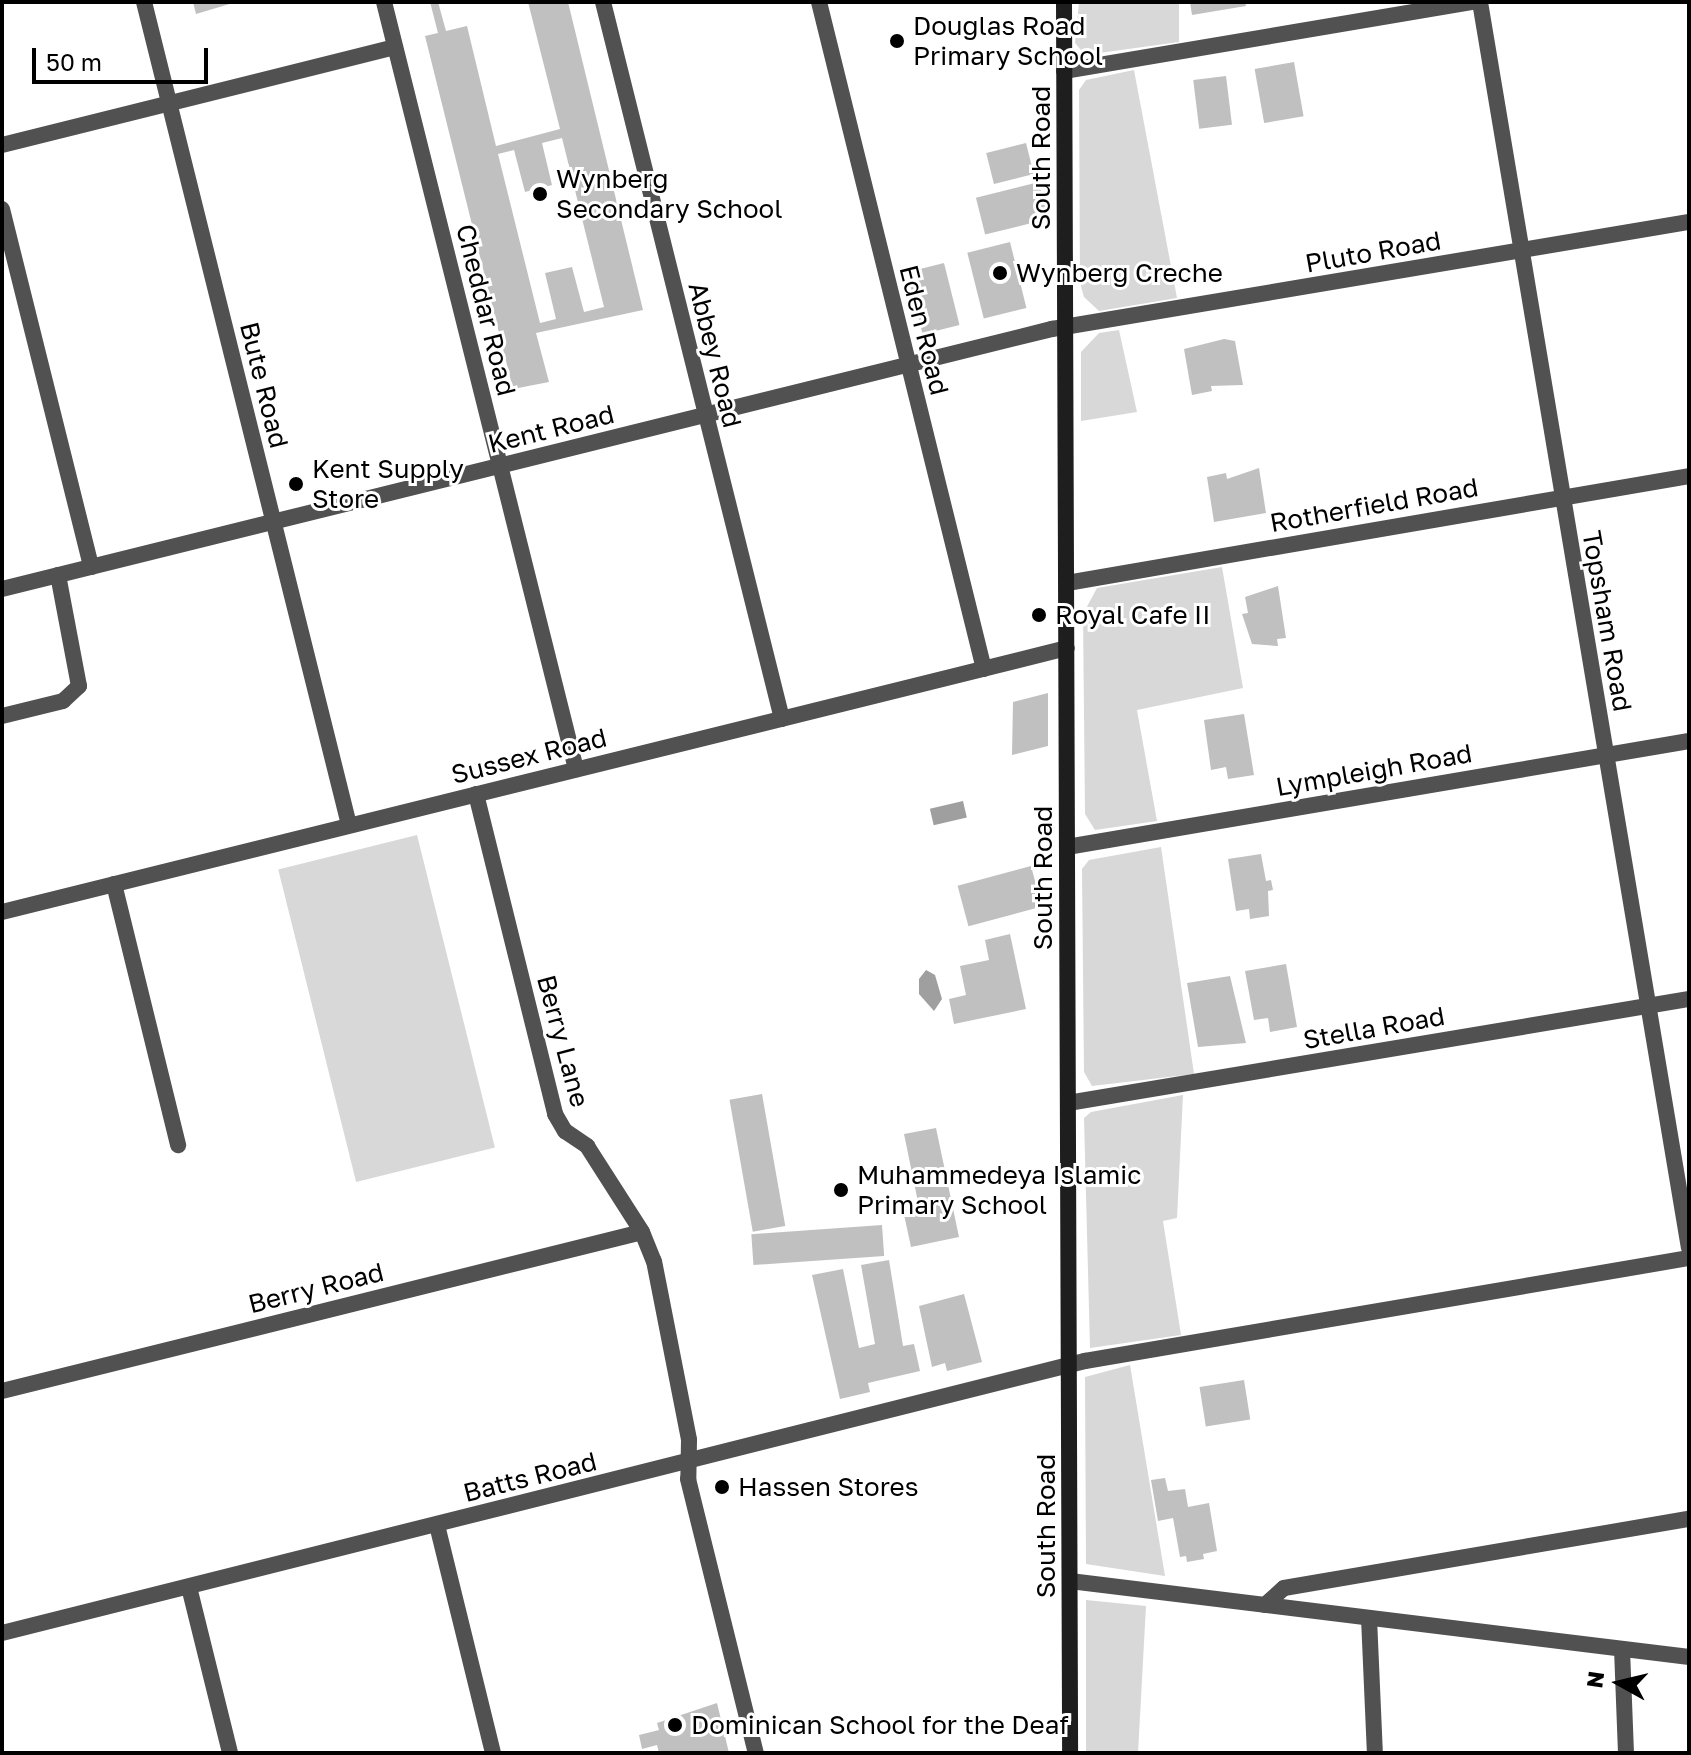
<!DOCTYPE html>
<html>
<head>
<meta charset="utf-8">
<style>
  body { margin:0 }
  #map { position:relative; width:1691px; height:1755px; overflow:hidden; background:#fff; font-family:"Golos Text",sans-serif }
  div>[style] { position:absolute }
  .green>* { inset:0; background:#d8d8d8; transform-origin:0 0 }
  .water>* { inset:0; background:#9f9f9f; transform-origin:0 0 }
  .building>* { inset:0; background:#c0c0c0; transform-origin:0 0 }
  .street>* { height:16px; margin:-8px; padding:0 8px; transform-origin:8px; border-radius:8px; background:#515151 }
  .secondary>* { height:16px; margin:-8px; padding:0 8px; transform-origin:8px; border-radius:8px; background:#1e1e1e }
  .dots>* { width:22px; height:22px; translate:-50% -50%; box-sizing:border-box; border:4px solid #fff; border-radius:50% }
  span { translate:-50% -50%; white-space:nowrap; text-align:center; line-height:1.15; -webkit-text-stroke:6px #fff; paint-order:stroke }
  .poi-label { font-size:26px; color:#000 }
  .left { translate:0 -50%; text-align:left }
  .street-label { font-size:26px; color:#000 }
  .frame { position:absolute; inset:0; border:4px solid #000; pointer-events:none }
  .north { position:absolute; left:1579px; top:1643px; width:80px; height:80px; -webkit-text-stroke:6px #fff; paint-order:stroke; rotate:278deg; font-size:22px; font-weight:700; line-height:32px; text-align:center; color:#000 }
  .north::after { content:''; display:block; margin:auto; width:28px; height:36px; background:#000; clip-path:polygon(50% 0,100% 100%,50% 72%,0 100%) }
  .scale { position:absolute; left:32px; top:48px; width:176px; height:36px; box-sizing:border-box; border:4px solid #000; border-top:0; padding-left:10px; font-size:24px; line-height:28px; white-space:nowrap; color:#000; -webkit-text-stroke:6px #fff; paint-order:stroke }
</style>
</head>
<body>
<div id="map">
  <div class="green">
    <div style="clip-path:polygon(1079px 2px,1179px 2px,1179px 42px,1085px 55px,1075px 43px)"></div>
    <div style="clip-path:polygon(1134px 70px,1177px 298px,1099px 311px,1084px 297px,1080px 283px,1079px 90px,1086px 80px)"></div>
    <div style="clip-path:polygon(1119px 330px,1137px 412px,1081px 421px,1081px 352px,1099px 333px)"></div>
    <div style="clip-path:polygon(1222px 567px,1243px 688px,1137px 710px,1157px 821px,1095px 830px,1085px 814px,1083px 614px,1097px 588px)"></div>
    <div style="left:417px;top:835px;width:322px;height:143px;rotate:76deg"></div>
    <div style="clip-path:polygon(1161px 847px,1194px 1074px,1092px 1086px,1084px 1072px,1082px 869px,1089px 860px)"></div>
    <div style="clip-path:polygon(1183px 1095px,1177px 1218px,1163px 1221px,1181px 1335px,1090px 1348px,1084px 1118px,1091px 1112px)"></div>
    <div style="clip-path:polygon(1130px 1365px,1165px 1576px,1086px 1564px,1085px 1377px)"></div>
    <div style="clip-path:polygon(1086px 1600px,1146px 1606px,1138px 1753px,1086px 1753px)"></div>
  </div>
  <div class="water">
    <div style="left:963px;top:801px;width:17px;height:34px;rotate:77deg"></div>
    <div style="clip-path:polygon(926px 970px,935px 975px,942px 999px,934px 1011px,919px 994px,919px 979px)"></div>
  </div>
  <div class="building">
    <div style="clip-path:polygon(193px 2px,233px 2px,233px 3px,196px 14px)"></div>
    <div style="clip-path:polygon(evenodd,430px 2px,438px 2px,446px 31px,467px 26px,496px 146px,560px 129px,528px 2px,568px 2px,643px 310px,536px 333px,549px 382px,513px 389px,425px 36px,438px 33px,430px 2px,562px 138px,604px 307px,584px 312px,572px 267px,545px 273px,556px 319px,540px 323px,498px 154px,514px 150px,525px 192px,552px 185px,542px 143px,562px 138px)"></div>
    <div style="clip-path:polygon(1190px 2px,1245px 2px,1246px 6px,1192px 15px)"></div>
    <div style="left:1294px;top:62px;width:55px;height:40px;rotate:80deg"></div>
    <div style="left:1226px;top:76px;width:49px;height:33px;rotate:83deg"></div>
    <div style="left:1026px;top:143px;width:32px;height:41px;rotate:76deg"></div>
    <div style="left:1039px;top:182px;width:38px;height:65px;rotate:76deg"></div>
    <div style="left:1010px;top:242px;width:68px;height:44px;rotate:76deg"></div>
    <div style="left:944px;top:263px;width:64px;height:38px;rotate:76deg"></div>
    <div style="clip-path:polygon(1224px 339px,1235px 341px,1243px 385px,1211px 386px,1212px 391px,1192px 395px,1184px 349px)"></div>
    <div style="clip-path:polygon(1259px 468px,1266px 513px,1214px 522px,1207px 477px,1226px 473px,1227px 479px)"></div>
    <div style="clip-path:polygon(1278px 586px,1286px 638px,1277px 639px,1278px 646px,1252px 644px,1242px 614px,1248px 613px,1245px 597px)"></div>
    <div style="clip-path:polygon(1048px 693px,1048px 746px,1012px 755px,1013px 702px)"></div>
    <div style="clip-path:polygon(1244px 714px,1254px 775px,1228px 779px,1226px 767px,1211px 770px,1204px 720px)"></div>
    <div style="clip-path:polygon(1261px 854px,1266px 881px,1271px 880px,1273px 890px,1268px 891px,1269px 916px,1250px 919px,1249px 909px,1236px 911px,1228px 859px)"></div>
    <div style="left:1031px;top:866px;width:42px;height:76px;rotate:75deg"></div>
    <div style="clip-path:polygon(1010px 934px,1026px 1009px,954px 1024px,949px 999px,966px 995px,960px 966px,989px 960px,985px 940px)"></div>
    <div style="clip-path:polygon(1286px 964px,1297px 1027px,1270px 1032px,1268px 1018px,1254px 1020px,1245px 971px)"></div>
    <div style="clip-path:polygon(1230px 976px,1246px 1043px,1198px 1047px,1187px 983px)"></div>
    <div style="left:762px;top:1094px;width:134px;height:33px;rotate:80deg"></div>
    <div style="clip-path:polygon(936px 1128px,959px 1237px,911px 1247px,903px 1210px,919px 1207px,904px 1134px)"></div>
    <div style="left:882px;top:1225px;width:31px;height:131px;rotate:86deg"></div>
    <div style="clip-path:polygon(889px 1260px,903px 1346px,914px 1344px,920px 1371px,868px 1383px,870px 1392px,840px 1399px,812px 1275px,843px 1269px,859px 1348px,875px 1344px,861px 1265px)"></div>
    <div style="clip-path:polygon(964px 1294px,982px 1362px,947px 1371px,945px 1363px,932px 1367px,919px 1306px)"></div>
    <div style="left:1244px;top:1380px;width:40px;height:45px;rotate:81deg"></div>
    <div style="clip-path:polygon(1165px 1478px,1168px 1491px,1185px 1489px,1188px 1507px,1209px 1503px,1217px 1551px,1203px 1554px,1204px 1559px,1187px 1562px,1186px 1556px,1180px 1557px,1173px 1518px,1158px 1521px,1151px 1480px)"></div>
    <div style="clip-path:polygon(717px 1703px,729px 1753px,659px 1753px,657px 1745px,642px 1749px,639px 1735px,659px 1730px,657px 1723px)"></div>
  </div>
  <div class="street">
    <div style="left:144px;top:2px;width:848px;rotate:76.01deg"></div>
    <div style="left:384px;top:2px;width:791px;rotate:75.95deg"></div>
    <div style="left:603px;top:2px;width:739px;rotate:75.98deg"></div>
    <div style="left:819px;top:2px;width:687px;rotate:76.11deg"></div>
    <div style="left:1480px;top:2px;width:1263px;rotate:80.48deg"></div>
    <div style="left:1064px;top:71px;width:416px;rotate:-9.6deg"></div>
    <div style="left:2px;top:145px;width:405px;rotate:-14deg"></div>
    <div style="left:2px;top:209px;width:369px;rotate:76deg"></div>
    <div style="left:1067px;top:583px;width:631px;rotate:-9.76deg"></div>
    <div style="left:2px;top:589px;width:1082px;rotate:-13.91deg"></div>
    <div style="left:1052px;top:329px;width:646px;rotate:-9.54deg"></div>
    <div style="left:2px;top:716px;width:63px;rotate:-13.8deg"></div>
    <div style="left:63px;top:701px;width:22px;rotate:-43deg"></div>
    <div style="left:79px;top:686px;width:113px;rotate:-100.7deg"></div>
    <div style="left:476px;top:794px;width:330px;rotate:76.1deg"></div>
    <div style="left:555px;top:1114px;width:20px;rotate:60deg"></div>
    <div style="left:565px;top:1131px;width:27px;rotate:34deg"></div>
    <div style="left:587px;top:1146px;width:102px;rotate:57.4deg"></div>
    <div style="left:642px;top:1232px;width:31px;rotate:68deg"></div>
    <div style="left:654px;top:1261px;width:182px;rotate:78.9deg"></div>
    <div style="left:689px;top:1440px;width:39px;rotate:91deg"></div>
    <div style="left:688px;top:1479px;width:282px;rotate:76.1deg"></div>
    <div style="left:1067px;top:847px;width:631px;rotate:-9.67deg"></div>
    <div style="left:114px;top:884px;width:269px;rotate:76.2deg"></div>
    <div style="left:2px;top:912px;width:1097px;rotate:-13.92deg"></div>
    <div style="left:1068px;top:1103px;width:630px;rotate:-9.51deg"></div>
    <div style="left:2px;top:1391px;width:659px;rotate:-13.95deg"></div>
    <div style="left:437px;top:1525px;width:235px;rotate:76.2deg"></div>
    <div style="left:1070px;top:1581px;width:624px;rotate:7deg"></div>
    <div style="left:189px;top:1587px;width:171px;rotate:76.1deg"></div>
    <div style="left:1265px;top:1605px;width:25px;rotate:-42deg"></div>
    <div style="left:1284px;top:1588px;width:411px;rotate:-9.7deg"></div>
    <div style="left:1369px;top:1618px;width:135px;rotate:87.5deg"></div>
    <div style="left:2px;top:1633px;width:1117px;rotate:-14.1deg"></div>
    <div style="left:1085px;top:1361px;width:613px;rotate:-9.68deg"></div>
    <div style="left:1622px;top:1649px;width:104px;rotate:87.8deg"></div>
  </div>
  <div class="secondary">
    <div style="left:1064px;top:2px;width:1751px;rotate:89.8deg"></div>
  </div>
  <div class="dots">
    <div style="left:897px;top:41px;background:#000"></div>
    <div style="left:540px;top:194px;background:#000"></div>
    <div style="left:1000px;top:273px;background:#000"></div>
    <div style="left:296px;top:484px;background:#000"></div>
    <div style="left:1039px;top:615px;background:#000"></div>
    <div style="left:841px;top:1190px;background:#000"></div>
    <div style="left:722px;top:1487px;background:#000"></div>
    <div style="left:675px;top:1725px;background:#000"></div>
  </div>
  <div class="poi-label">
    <span class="left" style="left:913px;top:41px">Douglas Road<br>Primary School</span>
    <span class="left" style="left:556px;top:194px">Wynberg<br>Secondary School</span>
    <span class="left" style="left:1016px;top:273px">Wynberg Creche</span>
    <span class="left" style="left:312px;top:484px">Kent Supply<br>Store</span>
    <span class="left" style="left:1055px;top:615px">Royal Cafe II</span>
    <span class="left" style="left:857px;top:1190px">Muhammedeya Islamic<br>Primary School</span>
    <span class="left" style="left:738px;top:1487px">Hassen Stores</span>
    <span class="left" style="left:691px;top:1725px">Dominican School for the Deaf</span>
  </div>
  <div class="street-label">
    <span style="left:1041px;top:158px;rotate:-90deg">South Road</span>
    <span style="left:1373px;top:252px;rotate:-10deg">Pluto Road</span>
    <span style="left:486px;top:310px;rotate:76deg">Cheddar Road</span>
    <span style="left:924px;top:330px;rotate:76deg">Eden Road</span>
    <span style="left:715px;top:355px;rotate:76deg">Abbey Road</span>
    <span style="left:264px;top:385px;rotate:76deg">Bute Road</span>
    <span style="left:551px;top:429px;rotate:-14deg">Kent Road</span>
    <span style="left:1374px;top:505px;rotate:-10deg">Rotherfield Road</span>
    <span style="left:1607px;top:621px;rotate:80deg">Topsham Road</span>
    <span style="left:529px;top:756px;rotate:-14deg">Sussex Road</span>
    <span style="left:1374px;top:770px;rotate:-10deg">Lympleigh Road</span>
    <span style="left:1043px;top:878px;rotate:-90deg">South Road</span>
    <span style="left:1374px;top:1028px;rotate:-10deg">Stella Road</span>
    <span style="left:563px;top:1041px;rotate:75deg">Berry Lane</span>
    <span style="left:316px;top:1288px;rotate:-14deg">Berry Road</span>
    <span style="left:530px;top:1477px;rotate:-14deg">Batts Road</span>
    <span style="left:1046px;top:1526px;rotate:-90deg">South Road</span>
  </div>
  <div class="frame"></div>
  <div class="north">N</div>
  <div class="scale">50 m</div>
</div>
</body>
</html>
